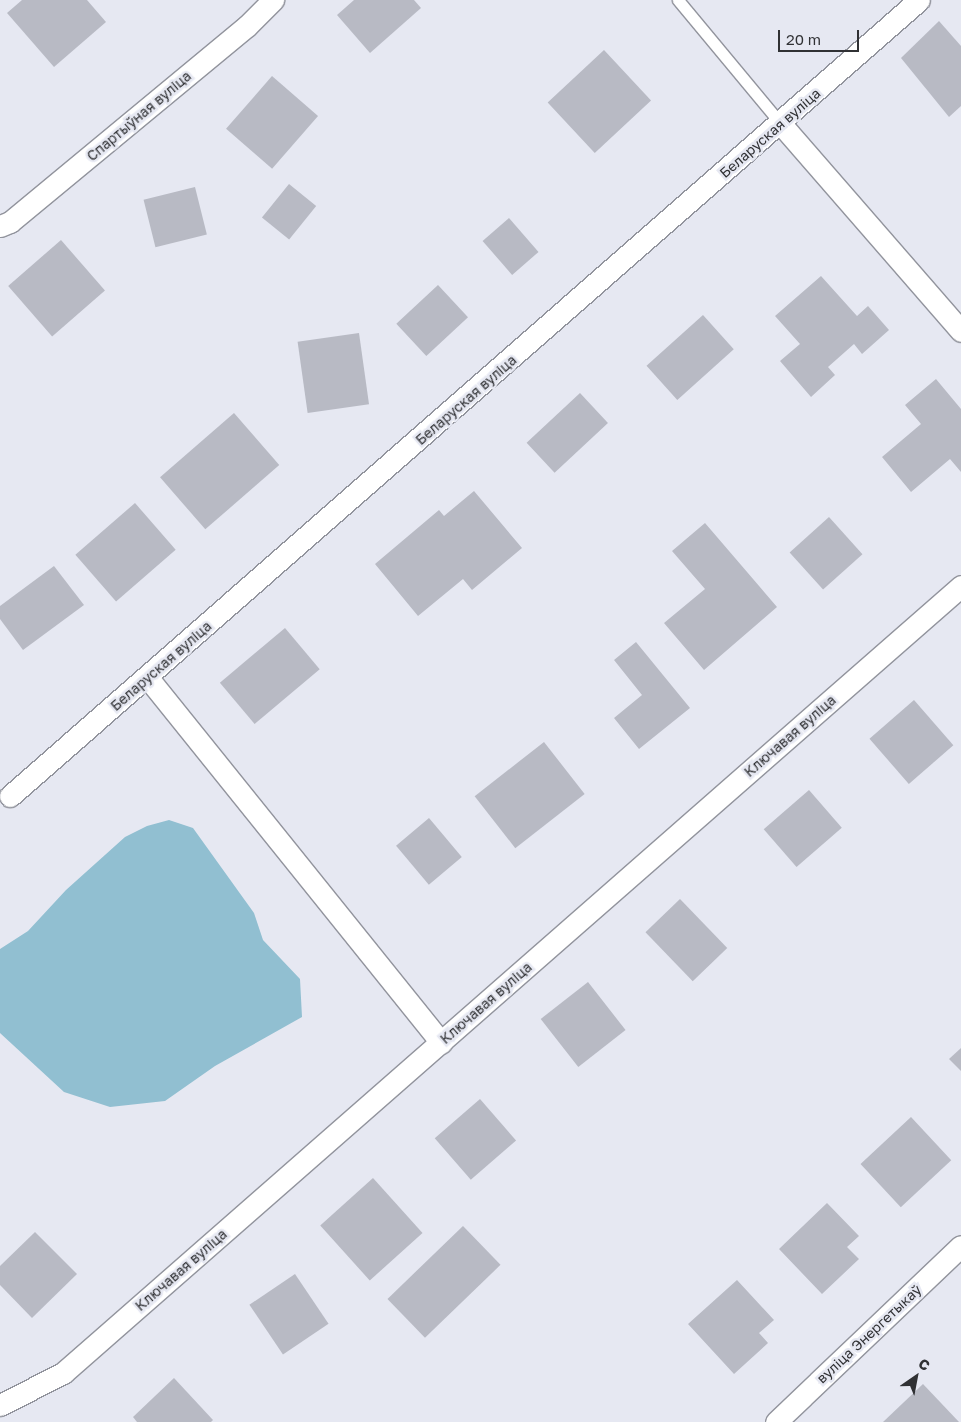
<!DOCTYPE html>
<html>
<head>
<meta charset="utf-8">
<style>
  body { margin:0 }
  #map { position:relative; width:961px; height:1422px; overflow:hidden; background:#e6e8f2; font-family:"Golos Text",sans-serif }
  div>[style] { position:absolute }
  .water>* { inset:0; background:#91bfd1 }
  .building>* { inset:0; background:#b8bac4; transform-origin:0 0 }
  .roads { filter:drop-shadow(1px 0 #92949d) drop-shadow(-1px 0 #92949d) drop-shadow(0 1px #92949d) drop-shadow(0 -1px #92949d) }
  .service>* { height:11px; margin:-5.5px; padding:0 5.5px; transform-origin:5.5px; border-radius:5.5px; background:#fff }
  .minor>* { height:21px; margin:-10.5px; padding:0 10.5px; transform-origin:10.5px; border-radius:10.5px; background:#fff }
  span { translate:-50% -50%; white-space:nowrap; text-align:center; line-height:1.15; -webkit-text-stroke:5px #e6e8f2; paint-order:stroke }
  .street-label { font-size:14px; color:#303134 }
  .north { position:absolute; left:891px; top:1352px; width:50px; height:50px; -webkit-text-stroke:4px #e6e8f2; paint-order:stroke; rotate:33deg; font-size:14px; font-weight:700; line-height:20px; text-align:center; color:#303134 }
  .north::after { content:''; display:block; margin:auto; width:18px; height:22px; background:#303134; clip-path:polygon(50% 0,100% 100%,50% 72%,0 100%) }
  .scale { position:absolute; left:778px; top:30px; width:81px; height:22px; box-sizing:border-box; border:2px solid #303134; border-top:0; padding-left:6px; font-size:15px; line-height:18px; white-space:nowrap; color:#303134; -webkit-text-stroke:4px #e6e8f2; paint-order:stroke }
</style>
</head>
<body>
<div id="map">
  <div class="water">
    <div style="clip-path:polygon(169px 820px,193px 828px,254px 913px,263px 940px,300px 979px,302px 1017px,215px 1066px,165px 1101px,110px 1107px,64px 1092px,0 1033px,0 949px,28px 931px,66px 890px,125px 837px,147px 826px)"></div>
  </div>
  <div class="building">
    <div style="clip-path:polygon(22px 0,87px 0,106px 22px,54px 67px,7px 13px)"></div>
    <div style="clip-path:polygon(354px 0,414px 0,421px 8px,370px 53px,337px 15px)"></div>
    <div style="clip-path:polygon(939px 21px,961px 46px,961px 106px,949px 117px,901px 58px)"></div>
    <div style="left:604px;top:50px;width:69px;height:77px;rotate:47deg"></div>
    <div style="left:272px;top:76px;width:61px;height:70px;rotate:41deg"></div>
    <div style="left:289px;top:184px;width:35px;height:43px;rotate:39deg"></div>
    <div style="left:195px;top:187px;width:49px;height:53px;rotate:76deg"></div>
    <div style="left:509px;top:218px;width:45px;height:35px;rotate:49deg"></div>
    <div style="left:61px;top:240px;width:67px;height:70px;rotate:49deg"></div>
    <div style="clip-path:polygon(821px 276px,857px 316px,868px 306px,889px 330px,862px 354px,854px 344px,828px 367px,835px 375px,811px 397px,780px 361px,800px 344px,775px 316px)"></div>
    <div style="left:438px;top:285px;width:44px;height:57px;rotate:47deg"></div>
    <div style="left:703px;top:315px;width:46px;height:76px;rotate:48deg"></div>
    <div style="left:359px;top:333px;width:72px;height:62px;rotate:82deg"></div>
    <div style="clip-path:polygon(936px 379px,961px 409px,961px 472px,950px 459px,911px 492px,882px 457px,921px 424px,905px 405px)"></div>
    <div style="left:580px;top:393px;width:41px;height:73px;rotate:47deg"></div>
    <div style="left:234px;top:413px;width:69px;height:98px;rotate:49deg"></div>
    <div style="clip-path:polygon(474px 491px,522px 548px,472px 590px,463px 579px,418px 616px,375px 564px,439px 510px,444px 516px)"></div>
    <div style="left:135px;top:503px;width:62px;height:79px;rotate:49deg"></div>
    <div style="left:829px;top:517px;width:50px;height:53px;rotate:48deg"></div>
    <div style="clip-path:polygon(705px 523px,777px 607px,704px 670px,664px 623px,705px 589px,672px 551px)"></div>
    <div style="clip-path:polygon(54px 566px,84px 605px,23px 650px,0 619px,0 606px)"></div>
    <div style="left:285px;top:628px;width:54px;height:85px;rotate:50deg"></div>
    <div style="clip-path:polygon(636px 642px,690px 708px,639px 749px,614px 718px,642px 695px,614px 660px)"></div>
    <div style="left:914px;top:700px;width:60px;height:59px;rotate:49deg"></div>
    <div style="left:544px;top:742px;width:66px;height:88px;rotate:52deg"></div>
    <div style="left:809px;top:790px;width:50px;height:60px;rotate:49deg"></div>
    <div style="left:429px;top:818px;width:51px;height:43px;rotate:50deg"></div>
    <div style="left:680px;top:899px;width:68px;height:48px;rotate:46deg"></div>
    <div style="left:588px;top:982px;width:61px;height:60px;rotate:52deg"></div>
    <div style="clip-path:polygon(961px 1048px,961px 1071px,949px 1059px)"></div>
    <div style="left:480px;top:1099px;width:55px;height:60px;rotate:49deg"></div>
    <div style="left:911px;top:1117px;width:59px;height:69px;rotate:47deg"></div>
    <div style="left:373px;top:1178px;width:74px;height:71px;rotate:48deg"></div>
    <div style="clip-path:polygon(827px 1203px,859px 1236px,847px 1247px,859px 1259px,822px 1294px,779px 1249px)"></div>
    <div style="left:463px;top:1226px;width:54px;height:105px;rotate:46deg"></div>
    <div style="clip-path:polygon(35px 1232px,77px 1274px,32px 1318px,0 1285px,0 1266px)"></div>
    <div style="left:295px;top:1274px;width:60px;height:55px;rotate:56deg"></div>
    <div style="clip-path:polygon(737px 1280px,774px 1320px,759px 1333px,768px 1343px,734px 1374px,688px 1324px)"></div>
    <div style="clip-path:polygon(174px 1378px,213px 1420px,211px 1422px,137px 1422px,133px 1417px)"></div>
    <div style="clip-path:polygon(923px 1384px,959px 1422px,883px 1422px)"></div>
  </div>
  <div class="roads">
    <div class="service">
      <div style="left:678px;top:0;width:161px;rotate:50.3deg"></div>
    </div>
    <div class="minor">
      <div style="left:781px;top:124px;width:274px;rotate:49deg"></div>
      <div style="left:0;top:226px;width:11px;rotate:-22deg"></div>
      <div style="left:10px;top:222px;width:308px;rotate:-39.6deg"></div>
      <div style="left:247px;top:26px;width:37px;rotate:-45deg"></div>
      <div style="left:148px;top:678px;width:468px;rotate:51.2deg"></div>
      <div style="left:10px;top:796px;width:1208px;rotate:-41.21deg"></div>
      <div style="left:0;top:1405px;width:71px;rotate:-26.9deg"></div>
      <div style="left:63px;top:1373px;width:1194px;rotate:-41.23deg"></div>
      <div style="left:776px;top:1422px;width:255px;rotate:-43.6deg"></div>
    </div>
  </div>
  <div class="street-label">
    <span style="left:139px;top:116px;rotate:-40deg">Спартыўная вуліца</span>
    <span style="left:770px;top:133px;rotate:-41deg">Беларуская вуліца</span>
    <span style="left:466px;top:400px;rotate:-41deg">Беларуская вуліца</span>
    <span style="left:161px;top:666px;rotate:-41deg">Беларуская вуліца</span>
    <span style="left:790px;top:736px;rotate:-41deg">Ключавая вуліца</span>
    <span style="left:486px;top:1003px;rotate:-41deg">Ключавая вуліца</span>
    <span style="left:181px;top:1270px;rotate:-41deg">Ключавая вуліца</span>
    <span style="left:869px;top:1334px;rotate:-43deg">вуліца Энергетыкаў</span>
  </div>
  <div class="north">С</div>
  <div class="scale">20 m</div>
</div>
</body>
</html>
